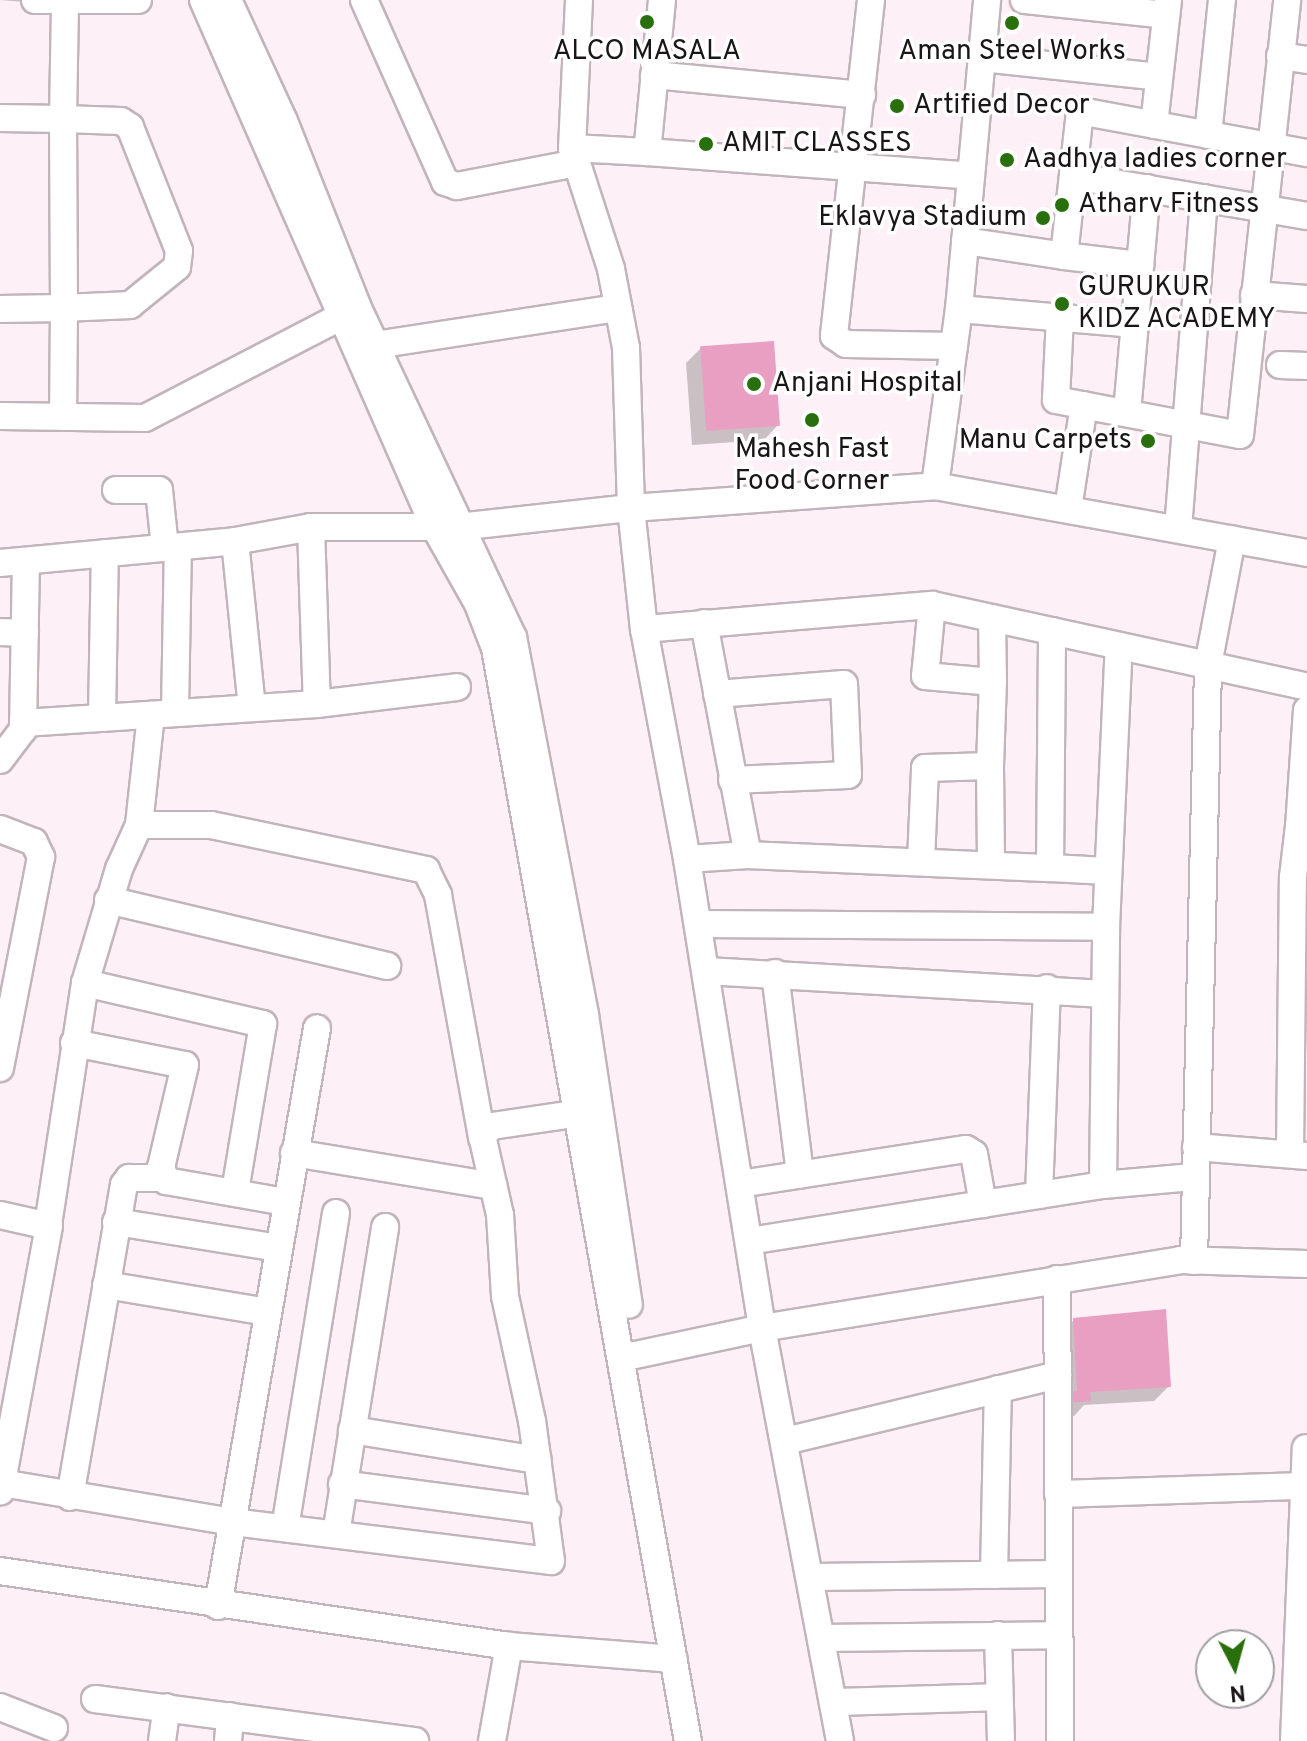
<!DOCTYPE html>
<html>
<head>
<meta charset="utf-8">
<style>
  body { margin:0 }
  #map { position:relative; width:1307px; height:1741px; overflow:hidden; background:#fdf0f6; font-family:Overpass,sans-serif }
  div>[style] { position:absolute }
  .shadow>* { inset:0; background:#0003 }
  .building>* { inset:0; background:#e89fc2; transform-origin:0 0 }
  .roads { filter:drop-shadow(2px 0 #c1b4ba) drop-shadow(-2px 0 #c1b4ba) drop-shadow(0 2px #c1b4ba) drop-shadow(0 -2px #c1b4ba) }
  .minor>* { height:26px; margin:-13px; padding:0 13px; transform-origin:13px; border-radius:13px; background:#fff }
  .dots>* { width:22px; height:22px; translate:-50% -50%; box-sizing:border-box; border:4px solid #fff; border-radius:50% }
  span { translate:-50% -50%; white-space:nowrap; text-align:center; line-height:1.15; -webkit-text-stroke:7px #fff; paint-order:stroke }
  .poi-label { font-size:28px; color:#1a1517 }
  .left { translate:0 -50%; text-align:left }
  .right { translate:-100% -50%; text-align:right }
  .north { position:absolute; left:1195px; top:1629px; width:80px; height:80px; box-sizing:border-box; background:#fff; border:2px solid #a3a1a2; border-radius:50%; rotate:174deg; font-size:22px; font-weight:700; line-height:32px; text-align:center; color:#1a1517 }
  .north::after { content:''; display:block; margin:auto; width:28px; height:36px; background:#296f0c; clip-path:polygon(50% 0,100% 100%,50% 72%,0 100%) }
</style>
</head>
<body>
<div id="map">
  <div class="shadow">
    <div style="clip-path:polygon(0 0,102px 0,94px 8px)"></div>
    <div style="clip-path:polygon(701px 348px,778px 425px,764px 440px,692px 445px,686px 363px)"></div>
    <div style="clip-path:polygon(1074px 1320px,1169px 1386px,1154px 1401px,1084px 1405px,1074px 1416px,1053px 1417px,1059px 1335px)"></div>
  </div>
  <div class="building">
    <div style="left:774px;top:341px;width:85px;height:74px;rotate:86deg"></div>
    <div style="clip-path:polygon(1166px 1309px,1171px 1387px,1090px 1392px,1091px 1401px,1067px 1403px,1066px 1392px,1077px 1391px,1073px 1318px)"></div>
  </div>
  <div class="roads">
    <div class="minor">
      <div style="left:35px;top:0;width:103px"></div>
      <div style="left:203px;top:0;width:572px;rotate:66.3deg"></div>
      <div style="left:433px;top:524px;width:92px;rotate:60.6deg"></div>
      <div style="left:478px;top:604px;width:47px;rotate:68.9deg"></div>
      <div style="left:495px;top:648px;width:1110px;rotate:79.99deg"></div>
      <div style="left:228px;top:0;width:133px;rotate:65.2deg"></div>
      <div style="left:284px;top:121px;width:201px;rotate:68.4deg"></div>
      <div style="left:358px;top:308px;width:364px;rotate:64.8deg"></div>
      <div style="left:513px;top:637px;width:385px;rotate:79.2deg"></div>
      <div style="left:585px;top:1015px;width:293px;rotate:81.4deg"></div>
      <div style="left:364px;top:0;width:199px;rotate:66deg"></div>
      <div style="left:445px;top:182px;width:13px;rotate:18deg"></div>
      <div style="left:457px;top:186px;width:122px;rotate:-10.9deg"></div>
      <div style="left:579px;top:0;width:148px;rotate:92.7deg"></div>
      <div style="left:572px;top:148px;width:127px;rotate:72.1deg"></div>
      <div style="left:611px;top:269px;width:80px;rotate:79.2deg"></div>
      <div style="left:626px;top:348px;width:160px;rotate:88.2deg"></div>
      <div style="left:631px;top:508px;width:122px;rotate:83.9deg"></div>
      <div style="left:644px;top:629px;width:289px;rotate:-4.8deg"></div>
      <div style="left:932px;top:605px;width:384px;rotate:12.3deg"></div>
      <div style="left:662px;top:0;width:153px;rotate:95.6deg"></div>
      <div style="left:647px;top:152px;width:325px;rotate:4.2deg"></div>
      <div style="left:871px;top:0;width:338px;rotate:96.3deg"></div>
      <div style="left:834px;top:336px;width:14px;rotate:34deg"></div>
      <div style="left:846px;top:344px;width:108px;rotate:1.1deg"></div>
      <div style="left:1024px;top:0;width:143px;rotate:6deg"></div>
      <div style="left:1280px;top:56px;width:27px;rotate:8deg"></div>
      <div style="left:982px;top:58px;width:178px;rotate:6.1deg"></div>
      <div style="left:654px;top:75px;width:209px;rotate:5.5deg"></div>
      <div style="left:0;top:118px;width:63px;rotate:0.9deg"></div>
      <div style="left:63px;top:119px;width:118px;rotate:-89deg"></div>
      <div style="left:63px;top:119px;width:58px;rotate:2deg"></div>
      <div style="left:121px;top:121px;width:11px;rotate:34deg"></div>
      <div style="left:130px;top:127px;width:133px;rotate:68.4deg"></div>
      <div style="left:179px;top:251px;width:16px;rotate:97deg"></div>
      <div style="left:177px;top:267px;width:60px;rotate:141deg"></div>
      <div style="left:130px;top:305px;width:66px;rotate:177.4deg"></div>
      <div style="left:64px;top:308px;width:189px;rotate:-90.3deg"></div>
      <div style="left:1154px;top:125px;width:126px;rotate:-83.6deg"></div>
      <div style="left:1208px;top:135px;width:136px;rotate:-84.1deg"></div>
      <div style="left:572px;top:148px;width:75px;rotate:3.1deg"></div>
      <div style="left:1073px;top:176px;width:237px;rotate:9.7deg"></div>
      <div style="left:965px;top:241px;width:100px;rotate:8.6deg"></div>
      <div style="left:1064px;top:256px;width:146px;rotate:-83.7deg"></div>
      <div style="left:1080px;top:111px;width:231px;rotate:10.5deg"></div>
      <div style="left:1064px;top:256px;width:77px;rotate:6.8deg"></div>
      <div style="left:1254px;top:295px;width:53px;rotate:4.3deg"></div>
      <div style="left:0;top:309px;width:64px;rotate:-0.9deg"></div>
      <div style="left:64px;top:308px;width:108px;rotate:90.5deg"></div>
      <div style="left:959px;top:309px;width:177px;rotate:4.9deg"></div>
      <div style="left:1060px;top:317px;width:83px;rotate:92.8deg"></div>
      <div style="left:1056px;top:400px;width:187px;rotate:10.8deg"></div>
      <div style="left:1240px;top:435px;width:438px;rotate:-83.8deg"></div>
      <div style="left:376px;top:345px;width:245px;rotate:-8.7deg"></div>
      <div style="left:1280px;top:365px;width:27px;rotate:2deg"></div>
      <div style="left:1127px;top:412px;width:225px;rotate:-84.9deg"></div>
      <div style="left:0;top:416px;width:145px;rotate:0.8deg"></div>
      <div style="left:145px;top:418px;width:222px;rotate:-27.4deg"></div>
      <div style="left:935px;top:486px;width:179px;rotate:-82.3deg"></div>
      <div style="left:959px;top:309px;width:310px;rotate:-84.8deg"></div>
      <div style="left:116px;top:490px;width:43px"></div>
      <div style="left:159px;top:490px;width:58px;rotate:84.1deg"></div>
      <div style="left:1068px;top:509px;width:105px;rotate:-81.3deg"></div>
      <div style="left:311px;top:527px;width:177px;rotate:88.1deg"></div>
      <div style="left:1178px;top:529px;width:332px;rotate:-85.5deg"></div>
      <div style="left:235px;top:541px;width:168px;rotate:84.2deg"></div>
      <div style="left:0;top:563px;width:236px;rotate:-5.3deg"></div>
      <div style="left:235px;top:541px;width:77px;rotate:-10.4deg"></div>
      <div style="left:311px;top:527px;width:147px"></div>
      <div style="left:458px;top:527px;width:174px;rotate:-6.3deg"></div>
      <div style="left:631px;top:508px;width:305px;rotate:-4.1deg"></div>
      <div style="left:935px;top:486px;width:378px;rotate:10.2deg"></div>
      <div style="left:932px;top:605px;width:71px;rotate:95.6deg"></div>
      <div style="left:925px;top:676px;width:68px;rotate:5deg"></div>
      <div style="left:993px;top:682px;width:64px;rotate:-90.9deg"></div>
      <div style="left:704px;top:623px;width:236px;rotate:79.3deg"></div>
      <div style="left:644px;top:629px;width:234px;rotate:79.4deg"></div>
      <div style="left:687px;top:859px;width:61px;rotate:-3.8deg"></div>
      <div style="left:748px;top:855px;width:302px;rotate:2.5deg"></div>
      <div style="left:1050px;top:868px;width:237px;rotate:-89.5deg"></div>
      <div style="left:0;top:632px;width:25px;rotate:2deg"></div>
      <div style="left:717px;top:694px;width:127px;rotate:-4.5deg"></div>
      <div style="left:844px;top:684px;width:91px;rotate:87.5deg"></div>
      <div style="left:848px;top:775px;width:116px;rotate:177.5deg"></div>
      <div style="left:1307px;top:710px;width:116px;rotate:93.9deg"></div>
      <div style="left:1299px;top:826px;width:8px"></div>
      <div style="left:175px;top:713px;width:166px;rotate:-89deg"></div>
      <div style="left:102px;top:718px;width:165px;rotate:-89deg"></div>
      <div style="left:23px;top:723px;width:295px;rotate:-3.7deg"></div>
      <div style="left:317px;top:704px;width:141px;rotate:-6.9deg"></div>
      <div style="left:0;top:760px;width:38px;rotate:-53deg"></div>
      <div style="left:23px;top:730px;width:169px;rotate:-89deg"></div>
      <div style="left:990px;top:766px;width:84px;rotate:-88deg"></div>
      <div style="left:139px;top:825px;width:72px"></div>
      <div style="left:211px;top:825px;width:220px;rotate:11.8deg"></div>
      <div style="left:426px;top:870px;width:28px;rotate:64deg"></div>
      <div style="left:438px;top:895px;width:247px;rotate:79.7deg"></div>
      <div style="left:0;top:829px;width:36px;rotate:21deg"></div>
      <div style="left:34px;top:842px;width:17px;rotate:65deg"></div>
      <div style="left:41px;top:857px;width:215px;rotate:101deg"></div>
      <div style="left:687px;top:859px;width:475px;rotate:80.9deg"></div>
      <div style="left:762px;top:1328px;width:420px;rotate:79.3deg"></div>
      <div style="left:921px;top:861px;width:93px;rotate:-87.5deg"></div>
      <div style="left:925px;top:768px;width:65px;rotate:-1.8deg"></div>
      <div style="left:990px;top:766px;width:96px;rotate:89.4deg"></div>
      <div style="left:1050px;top:868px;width:58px;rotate:3deg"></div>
      <div style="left:108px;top:900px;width:287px;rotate:13.3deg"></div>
      <div style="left:701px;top:924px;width:405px;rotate:0.4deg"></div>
      <div style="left:706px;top:971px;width:399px;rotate:3.3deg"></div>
      <div style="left:775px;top:973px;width:203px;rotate:82.9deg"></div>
      <div style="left:85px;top:983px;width:183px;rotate:13deg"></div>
      <div style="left:263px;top:1024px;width:170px;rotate:99.5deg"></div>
      <div style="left:74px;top:1043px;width:113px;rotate:11.2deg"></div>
      <div style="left:185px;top:1065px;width:105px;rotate:103.2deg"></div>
      <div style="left:161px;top:1167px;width:15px;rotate:70deg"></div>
      <div style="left:166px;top:1181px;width:121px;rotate:10deg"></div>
      <div style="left:1196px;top:1147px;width:111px;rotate:4.6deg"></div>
      <div style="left:294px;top:1153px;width:202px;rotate:9.4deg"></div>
      <div style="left:1290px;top:1154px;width:277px;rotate:-89.4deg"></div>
      <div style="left:1293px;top:877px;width:51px;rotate:-83.3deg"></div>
      <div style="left:740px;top:1184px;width:229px;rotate:-8.8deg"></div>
      <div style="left:966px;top:1149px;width:9px;rotate:32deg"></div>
      <div style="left:974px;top:1154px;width:51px;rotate:79.8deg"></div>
      <div style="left:1103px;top:1185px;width:258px;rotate:-89.3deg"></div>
      <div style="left:1106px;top:927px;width:281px;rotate:-87.4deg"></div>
      <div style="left:1039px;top:1195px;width:207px;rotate:-87.8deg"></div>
      <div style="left:0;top:1215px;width:50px;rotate:12.7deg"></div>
      <div style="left:49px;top:1226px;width:270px;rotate:100.4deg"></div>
      <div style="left:116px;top:1222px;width:164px;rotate:9.1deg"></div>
      <div style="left:48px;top:1225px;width:245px;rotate:-81.3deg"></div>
      <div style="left:85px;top:983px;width:119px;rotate:-73.4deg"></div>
      <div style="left:119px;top:869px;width:48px;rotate:-65.6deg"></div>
      <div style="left:139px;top:825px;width:111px;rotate:-83.8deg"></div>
      <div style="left:749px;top:1241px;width:358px;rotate:-9deg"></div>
      <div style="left:1103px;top:1185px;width:90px;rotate:-5.1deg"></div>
      <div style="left:1194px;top:1261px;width:596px;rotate:-88.65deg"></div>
      <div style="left:1208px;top:665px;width:128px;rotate:-79.2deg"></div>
      <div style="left:1057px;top:1279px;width:462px;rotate:89.6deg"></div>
      <div style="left:106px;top:1285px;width:163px;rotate:9.5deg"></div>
      <div style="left:621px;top:1358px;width:144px;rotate:-12deg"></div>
      <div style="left:762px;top:1328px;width:423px;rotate:-9.2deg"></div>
      <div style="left:1180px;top:1260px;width:127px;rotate:1.8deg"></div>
      <div style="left:352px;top:1430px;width:188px;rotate:9.2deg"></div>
      <div style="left:785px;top:1441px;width:281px;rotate:-13.6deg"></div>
      <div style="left:2px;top:1483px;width:233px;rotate:9.6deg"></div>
      <div style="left:232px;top:1522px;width:321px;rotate:7deg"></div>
      <div style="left:551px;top:1561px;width:141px;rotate:-97.7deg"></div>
      <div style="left:532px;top:1421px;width:128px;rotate:-102.2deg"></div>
      <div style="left:505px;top:1296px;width:81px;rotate:-93.5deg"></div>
      <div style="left:500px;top:1215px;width:82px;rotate:-102.7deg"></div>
      <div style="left:482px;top:1135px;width:13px;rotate:-42deg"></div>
      <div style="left:492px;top:1126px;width:104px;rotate:-8.3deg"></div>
      <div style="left:342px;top:1484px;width:207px;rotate:7.5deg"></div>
      <div style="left:1058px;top:1494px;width:247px;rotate:-1.9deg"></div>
      <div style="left:70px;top:1497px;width:317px;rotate:-80.2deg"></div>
      <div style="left:124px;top:1185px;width:9px;rotate:-54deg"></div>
      <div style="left:129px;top:1178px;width:34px"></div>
      <div style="left:285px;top:1528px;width:319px;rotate:-80.8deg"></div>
      <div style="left:336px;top:1534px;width:311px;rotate:-80.9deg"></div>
      <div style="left:0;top:1571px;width:514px;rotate:8.38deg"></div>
      <div style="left:509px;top:1646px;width:165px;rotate:4.5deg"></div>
      <div style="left:994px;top:1575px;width:186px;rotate:-88.8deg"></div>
      <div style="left:813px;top:1577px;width:245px;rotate:-0.7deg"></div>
      <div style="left:218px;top:1606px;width:586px;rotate:-80.28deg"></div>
      <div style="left:998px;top:1635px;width:106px;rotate:88.4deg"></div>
      <div style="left:822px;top:1638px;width:235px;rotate:-0.7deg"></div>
      <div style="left:95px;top:1699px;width:323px;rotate:7.5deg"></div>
      <div style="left:833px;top:1702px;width:166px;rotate:-1.7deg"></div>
      <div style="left:0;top:1707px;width:58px;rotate:21.3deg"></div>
      <div style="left:162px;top:1741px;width:34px;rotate:-82deg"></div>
      <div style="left:228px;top:1741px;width:25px;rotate:-85deg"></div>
      <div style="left:492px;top:1741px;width:97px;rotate:-79.9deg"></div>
      <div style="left:1294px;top:1741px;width:293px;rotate:-87.7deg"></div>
    </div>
  </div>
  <div class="dots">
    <div style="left:647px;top:22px;background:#296f0c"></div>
    <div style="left:1012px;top:23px;background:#296f0c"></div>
    <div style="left:897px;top:106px;background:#296f0c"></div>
    <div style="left:706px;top:144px;background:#296f0c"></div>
    <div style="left:1007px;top:160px;background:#296f0c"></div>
    <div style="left:1062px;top:205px;background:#296f0c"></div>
    <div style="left:1043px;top:218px;background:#296f0c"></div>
    <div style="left:1062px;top:304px;background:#296f0c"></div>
    <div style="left:754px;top:384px;background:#296f0c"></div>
    <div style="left:812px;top:420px;background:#296f0c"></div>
    <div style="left:1148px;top:441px;background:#296f0c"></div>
  </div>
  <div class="poi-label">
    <span style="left:647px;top:52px">ALCO MASALA</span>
    <span style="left:1012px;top:52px">Aman Steel Works</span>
    <span class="left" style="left:913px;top:106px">Artified Decor</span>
    <span class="left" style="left:722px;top:144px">AMIT CLASSES</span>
    <span class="left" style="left:1023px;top:160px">Aadhya ladies corner</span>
    <span class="left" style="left:1078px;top:205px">Atharv Fitness</span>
    <span class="right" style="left:1027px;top:218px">Eklavya Stadium</span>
    <span class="left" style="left:1078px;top:304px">GURUKUR<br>KIDZ ACADEMY</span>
    <span class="left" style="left:772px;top:384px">Anjani Hospital</span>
    <span class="right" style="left:1132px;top:441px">Manu Carpets</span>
    <span style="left:812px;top:466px">Mahesh Fast<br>Food Corner</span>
  </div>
  <div class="north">N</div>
</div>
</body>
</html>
